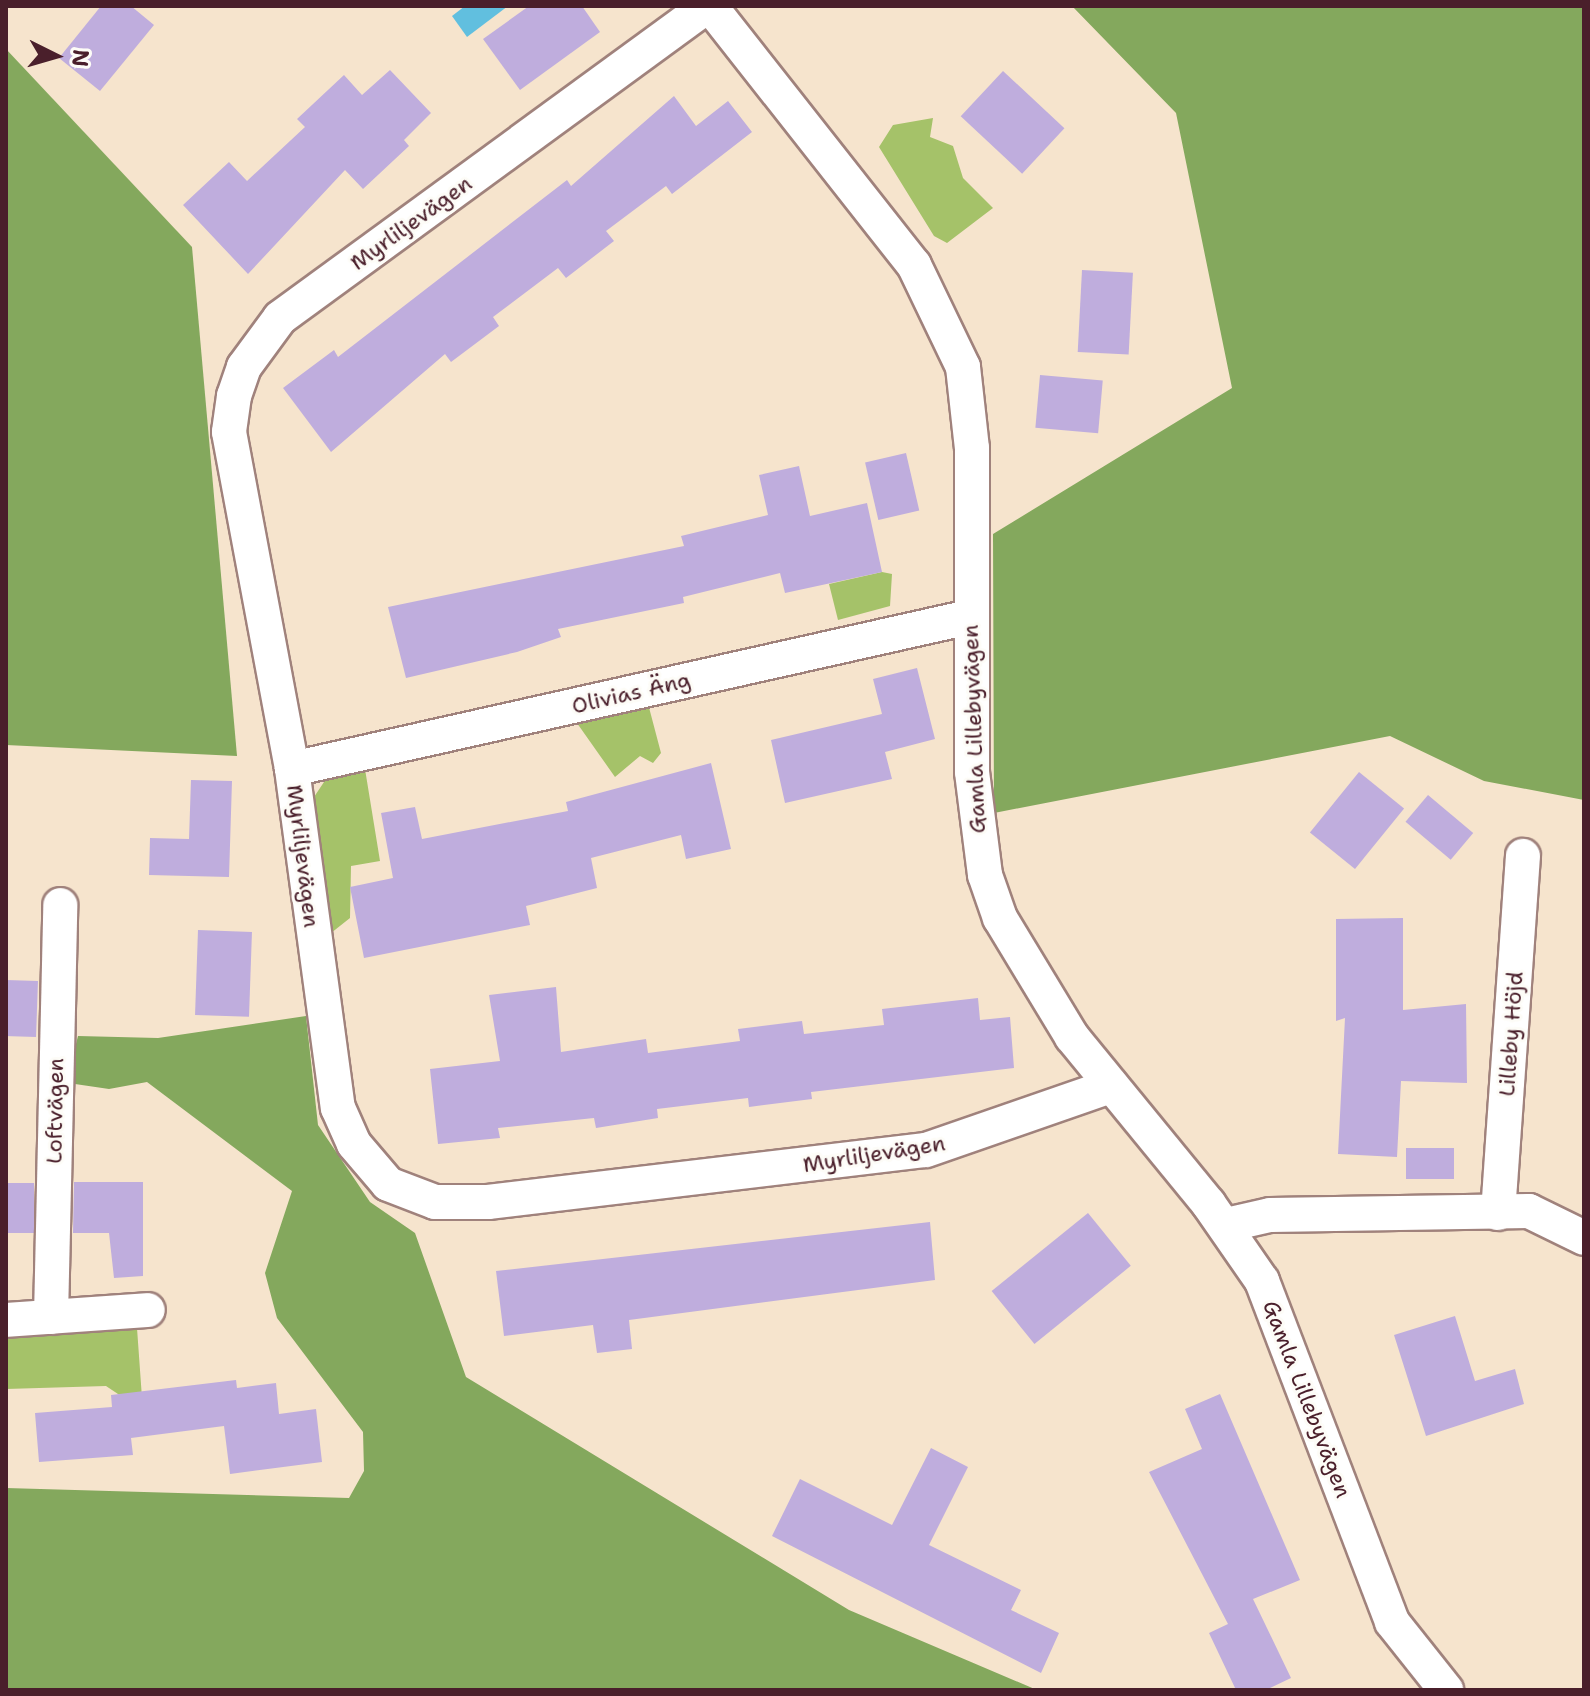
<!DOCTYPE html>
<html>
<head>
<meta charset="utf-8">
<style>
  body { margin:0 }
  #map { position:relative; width:1590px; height:1696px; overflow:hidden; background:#f6e4cd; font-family:"Shantell Sans",sans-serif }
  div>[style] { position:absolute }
  .green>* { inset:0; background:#a5c269 }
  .forest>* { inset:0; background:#84a85d }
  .water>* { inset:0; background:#61bfdf }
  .building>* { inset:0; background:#bfaddd; transform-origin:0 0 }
  .roads { filter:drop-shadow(2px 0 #a0827c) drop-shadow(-2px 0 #a0827c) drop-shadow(0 2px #a0827c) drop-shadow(0 -2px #a0827c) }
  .minor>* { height:34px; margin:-17px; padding:0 17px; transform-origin:17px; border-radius:17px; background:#fff }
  span { translate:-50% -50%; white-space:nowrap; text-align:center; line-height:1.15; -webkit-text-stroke:6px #fdfcf7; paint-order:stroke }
  .street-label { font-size:22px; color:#4a1f2b }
  .frame { position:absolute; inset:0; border:8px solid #4a1f2b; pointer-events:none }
  .north { position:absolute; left:16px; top:16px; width:80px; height:80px; -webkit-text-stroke:6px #fdfcf7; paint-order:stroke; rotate:95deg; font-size:22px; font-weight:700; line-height:32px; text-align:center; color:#4a1f2b }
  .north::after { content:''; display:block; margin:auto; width:28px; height:36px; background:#4a1f2b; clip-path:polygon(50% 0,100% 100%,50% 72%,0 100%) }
</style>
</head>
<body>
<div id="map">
  <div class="green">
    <div style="clip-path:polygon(933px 118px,930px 137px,953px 146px,963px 178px,993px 208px,947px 243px,934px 236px,879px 147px,893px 125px)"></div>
    <div style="clip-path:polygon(882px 572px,892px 574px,890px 606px,838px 620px,829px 584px)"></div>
    <div style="clip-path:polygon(646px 696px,661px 753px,653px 763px,640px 756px,615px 777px,572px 716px)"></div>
    <div style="clip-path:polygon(365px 769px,380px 861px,351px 866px,350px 918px,326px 937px,312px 800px,326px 779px)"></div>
    <div style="clip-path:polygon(137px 1328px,142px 1398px,124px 1398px,106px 1386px,6px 1389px,6px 1336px)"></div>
  </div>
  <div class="forest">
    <div style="clip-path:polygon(1072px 6px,1584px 6px,1584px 800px,1484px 781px,1390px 736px,994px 813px,993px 534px,1232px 388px,1176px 113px)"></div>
    <div style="clip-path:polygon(6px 49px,192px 247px,237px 756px,6px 745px)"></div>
    <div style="clip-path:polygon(306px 1016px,318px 1125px,370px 1202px,415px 1233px,466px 1377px,849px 1610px,1037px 1690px,6px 1690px,6px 1488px,349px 1498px,364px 1471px,363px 1432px,277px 1318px,265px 1273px,292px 1191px,147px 1082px,109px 1089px,75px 1084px,71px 1063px,78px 1036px,158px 1038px)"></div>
  </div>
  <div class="water">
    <div style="clip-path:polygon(465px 6px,508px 6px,467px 37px,452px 16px)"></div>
  </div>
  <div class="building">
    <div style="clip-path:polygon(101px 6px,131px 6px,154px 25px,100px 91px,59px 58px)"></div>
    <div style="clip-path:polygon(529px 6px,582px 6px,600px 32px,520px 90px,483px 39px)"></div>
    <div style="clip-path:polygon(390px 70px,431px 113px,404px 140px,409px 146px,363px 189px,345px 170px,248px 274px,183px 205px,229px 162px,247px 181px,305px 127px,297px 119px,344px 75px,362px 95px)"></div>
    <div style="left:1003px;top:71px;width:84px;height:62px;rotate:43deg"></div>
    <div style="clip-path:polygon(674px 96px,696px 126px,728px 101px,752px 132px,672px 194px,666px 186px,606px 231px,614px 241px,566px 278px,558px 268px,493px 317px,499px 326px,451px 362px,445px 354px,331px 452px,283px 388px,334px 350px,338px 357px,567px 180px,571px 186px)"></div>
    <div style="left:1082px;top:270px;width:51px;height:82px;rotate:3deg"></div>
    <div style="left:1040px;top:375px;width:63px;height:53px;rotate:5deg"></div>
    <div style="left:906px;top:453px;width:59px;height:42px;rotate:77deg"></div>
    <div style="clip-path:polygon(799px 466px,810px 516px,867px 503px,882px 572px,785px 593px,780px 573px,683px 597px,684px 603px,558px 629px,561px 637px,517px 652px,406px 678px,388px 607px,684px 546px,681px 536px,768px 515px,759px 475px)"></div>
    <div style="clip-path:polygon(917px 668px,935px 739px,885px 752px,892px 779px,785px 803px,771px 740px,882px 714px,873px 679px)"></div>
    <div style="clip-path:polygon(711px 763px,731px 849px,686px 859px,681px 835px,591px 858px,597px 888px,526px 906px,530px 925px,364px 958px,350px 887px,393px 878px,381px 813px,415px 807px,422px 839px,568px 811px,566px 802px)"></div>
    <div style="left:1359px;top:772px;width:58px;height:78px;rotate:39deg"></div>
    <div style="clip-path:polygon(191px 780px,232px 781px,229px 877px,149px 875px,150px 838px,189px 839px)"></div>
    <div style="left:1428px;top:795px;width:59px;height:35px;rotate:40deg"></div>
    <div style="clip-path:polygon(1403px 918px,1403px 1010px,1466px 1004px,1467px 1083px,1401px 1081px,1397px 1157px,1338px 1154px,1345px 1018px,1336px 1021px,1336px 919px)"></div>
    <div style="left:198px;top:930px;width:54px;height:85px;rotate:2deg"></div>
    <div style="left:6px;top:980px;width:32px;height:56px;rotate:2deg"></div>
    <div style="clip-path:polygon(556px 987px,561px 1052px,646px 1039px,648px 1053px,740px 1041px,738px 1029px,802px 1021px,804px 1034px,884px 1025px,882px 1009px,978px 998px,980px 1020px,1010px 1017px,1014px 1068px,811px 1092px,812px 1099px,749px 1107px,748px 1098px,657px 1109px,658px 1118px,596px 1128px,594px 1118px,498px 1128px,500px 1138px,438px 1144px,430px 1069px,500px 1061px,489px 995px)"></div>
    <div style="left:1406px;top:1148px;width:48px;height:31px"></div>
    <div style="clip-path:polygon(74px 1182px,143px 1182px,143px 1276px,114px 1278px,109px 1233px,73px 1233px)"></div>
    <div style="left:8px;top:1183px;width:26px;height:50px"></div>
    <div style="left:1088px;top:1213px;width:68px;height:124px;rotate:51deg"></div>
    <div style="clip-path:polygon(930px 1222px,935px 1280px,629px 1320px,632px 1349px,597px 1353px,593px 1325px,504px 1336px,496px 1271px)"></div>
    <div style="clip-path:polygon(1455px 1316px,1475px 1381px,1515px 1369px,1524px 1404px,1426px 1436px,1394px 1335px)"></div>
    <div style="clip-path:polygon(236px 1380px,237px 1388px,276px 1383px,279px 1414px,316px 1409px,322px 1462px,230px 1474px,224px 1426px,131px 1438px,133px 1455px,39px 1462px,35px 1413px,112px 1407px,111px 1395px)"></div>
    <div style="clip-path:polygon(1220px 1394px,1300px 1580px,1253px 1599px,1291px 1678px,1266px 1690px,1236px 1690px,1209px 1633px,1228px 1624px,1149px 1472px,1202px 1449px,1185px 1409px)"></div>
    <div style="clip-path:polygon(931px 1448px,968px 1467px,929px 1545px,1021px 1590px,1011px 1610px,1059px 1633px,1041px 1673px,772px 1536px,800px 1479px,892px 1525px)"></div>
  </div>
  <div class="roads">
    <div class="minor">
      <div style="left:707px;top:6px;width:529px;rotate:143.85deg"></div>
      <div style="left:280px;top:318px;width:61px;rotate:126.3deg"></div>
      <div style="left:244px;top:367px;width:31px;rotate:109deg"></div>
      <div style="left:234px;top:396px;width:36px;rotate:98deg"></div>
      <div style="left:229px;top:432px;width:343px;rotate:79.4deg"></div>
      <div style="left:292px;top:769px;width:342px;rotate:82.3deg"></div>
      <div style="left:338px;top:1108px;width:39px;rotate:66deg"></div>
      <div style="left:354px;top:1144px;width:52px;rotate:49.6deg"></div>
      <div style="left:388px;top:1184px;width:50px;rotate:21deg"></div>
      <div style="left:435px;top:1202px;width:53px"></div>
      <div style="left:488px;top:1202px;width:441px;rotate:-6.8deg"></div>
      <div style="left:926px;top:1150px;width:196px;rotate:-19.1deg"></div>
      <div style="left:710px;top:6px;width:330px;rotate:51.8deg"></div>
      <div style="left:914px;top:265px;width:113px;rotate:64.3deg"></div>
      <div style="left:963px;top:367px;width:81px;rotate:83.7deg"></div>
      <div style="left:972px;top:448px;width:324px;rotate:90deg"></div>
      <div style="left:972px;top:772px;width:104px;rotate:82.8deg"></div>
      <div style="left:985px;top:875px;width:46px;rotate:70.8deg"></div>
      <div style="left:1000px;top:918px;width:139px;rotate:58.8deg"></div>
      <div style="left:1072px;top:1037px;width:215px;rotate:50.7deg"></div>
      <div style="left:1208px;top:1203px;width:95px;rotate:55.3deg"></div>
      <div style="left:1262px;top:1281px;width:365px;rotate:69.1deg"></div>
      <div style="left:1392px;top:1622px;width:87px;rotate:51.5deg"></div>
      <div style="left:292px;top:769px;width:694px;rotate:-12.65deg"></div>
      <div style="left:1498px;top:1213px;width:358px;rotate:-86deg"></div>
      <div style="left:1226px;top:1225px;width:45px;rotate:-12.8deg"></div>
      <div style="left:1270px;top:1215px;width:259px;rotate:-0.9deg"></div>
      <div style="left:1529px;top:1211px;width:61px;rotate:26.1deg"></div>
      <div style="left:51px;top:1317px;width:412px;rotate:-88.7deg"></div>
      <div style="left:6px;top:1320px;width:142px;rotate:-4deg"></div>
    </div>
  </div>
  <div class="street-label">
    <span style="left:411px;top:223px;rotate:-36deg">Myrliljevägen</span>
    <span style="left:631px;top:693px;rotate:-13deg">Olivias Äng</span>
    <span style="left:974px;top:729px;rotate:-92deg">Gamla Lillebyvägen</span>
    <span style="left:303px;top:856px;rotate:83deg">Myrliljevägen</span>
    <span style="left:1511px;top:1034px;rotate:-86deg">Lilleby Höjd</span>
    <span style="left:55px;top:1111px;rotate:-89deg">Loftvägen</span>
    <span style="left:874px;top:1154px;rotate:-9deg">Myrliljevägen</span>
    <span style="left:1307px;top:1399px;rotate:69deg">Gamla Lillebyvägen</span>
  </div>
  <div class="frame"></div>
  <div class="north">N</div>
</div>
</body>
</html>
